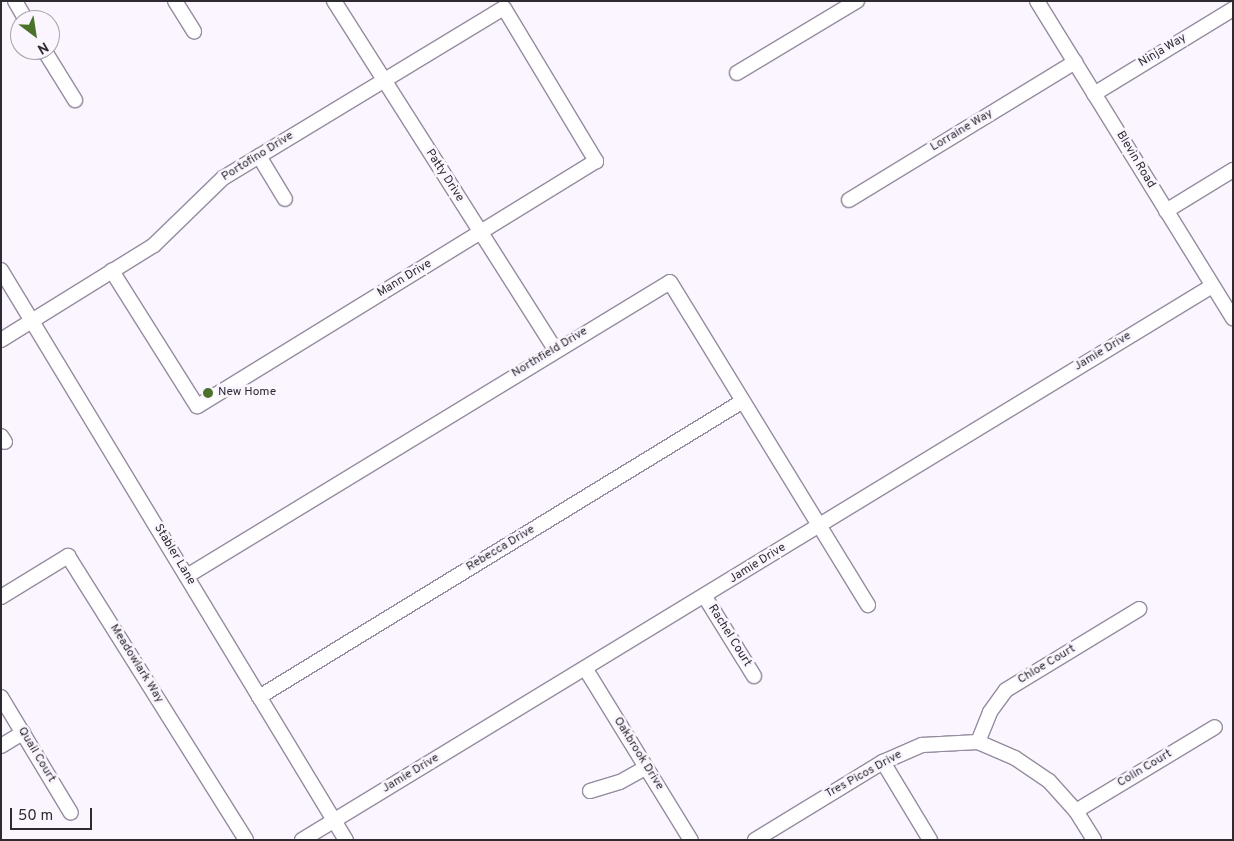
<!DOCTYPE html>
<html>
<head>
<meta charset="utf-8">
<style>
  body { margin:0 }
  #map { position:relative; width:1234px; height:841px; overflow:hidden; background:#faf5fe; font-family:Overpass,sans-serif }
  div>[style] { position:absolute }
  .roads { filter:drop-shadow(1px 0 #968c9f) drop-shadow(-1px 0 #968c9f) drop-shadow(0 1px #968c9f) drop-shadow(0 -1px #968c9f) }
  .minor>* { height:14px; margin:-7px; padding:0 7px; transform-origin:7px; border-radius:7px; background:#fff }
  .dots>* { width:14px; height:14px; translate:-50% -50%; box-sizing:border-box; border:2px solid #faf5fe; border-radius:50% }
  span { translate:-50% -50%; white-space:nowrap; text-align:center; line-height:1.15; -webkit-text-stroke:5px #faf5fe; paint-order:stroke }
  .street-label { font-size:12px; color:#2e2a32 }
  .poi-label { font-size:12px; color:#2e2a32 }
  .left { translate:0 -50%; text-align:left }
  .frame { position:absolute; inset:0; border:2px solid #2e2a32; pointer-events:none }
  .north { position:absolute; left:10px; top:10px; width:50px; height:50px; box-sizing:border-box; background:#faf5fe; border:1px solid #a8a4ac; border-radius:50%; rotate:149deg; font-size:14px; font-weight:700; line-height:20px; text-align:center; color:#2e2a32 }
  .north::after { content:''; display:block; margin:auto; width:18px; height:22px; background:#4b712b; clip-path:polygon(50% 0,100% 100%,50% 72%,0 100%) }
  .scale { position:absolute; left:10px; top:808px; width:82px; height:22px; box-sizing:border-box; border:2px solid #2e2a32; border-top:0; padding-left:6px; font-size:15px; line-height:18px; white-space:nowrap; color:#2e2a32; -webkit-text-stroke:4px #faf5fe; paint-order:stroke }
</style>
</head>
<body>
<div id="map">
  <div class="roads">
    <div class="minor">
      <div style="left:15px;top:1px;width:22px;rotate:60deg"></div>
      <div style="left:175px;top:1px;width:36px;rotate:58deg"></div>
      <div style="left:334px;top:1px;width:412px;rotate:57.6deg"></div>
      <div style="left:1037px;top:1px;width:373px;rotate:58.3deg"></div>
      <div style="left:44px;top:50px;width:59px;rotate:58.2deg"></div>
      <div style="left:737px;top:73px;width:140px;rotate:-31deg"></div>
      <div style="left:1094px;top:94px;width:163px;rotate:-31.4deg"></div>
      <div style="left:259px;top:156px;width:50px;rotate:58.8deg"></div>
      <div style="left:849px;top:200px;width:265px;rotate:-31.4deg"></div>
      <div style="left:1166px;top:211px;width:79px;rotate:-31.5deg"></div>
      <div style="left:1px;top:270px;width:666px;rotate:58.82deg"></div>
      <div style="left:1px;top:340px;width:180px;rotate:-31.8deg"></div>
      <div style="left:154px;top:245px;width:96px;rotate:-44.2deg"></div>
      <div style="left:223px;top:178px;width:328px;rotate:-31.2deg"></div>
      <div style="left:504px;top:8px;width:179px;rotate:59deg"></div>
      <div style="left:596px;top:161px;width:468px;rotate:148.4deg"></div>
      <div style="left:197px;top:406px;width:160px;rotate:-122.2deg"></div>
      <div style="left:1px;top:436px;width:7px;rotate:56deg"></div>
      <div style="left:187px;top:576px;width:565px;rotate:-31.33deg"></div>
      <div style="left:670px;top:282px;width:379px;rotate:58.5deg"></div>
      <div style="left:1px;top:597px;width:79px;rotate:-31.5deg"></div>
      <div style="left:68px;top:556px;width:335px;rotate:57.9deg"></div>
      <div style="left:705px;top:597px;width:93px;rotate:58.2deg"></div>
      <div style="left:585px;top:668px;width:202px;rotate:58.4deg"></div>
      <div style="left:1px;top:697px;width:135px;rotate:58.9deg"></div>
      <div style="left:259px;top:697px;width:567px;rotate:-31.45deg"></div>
      <div style="left:978px;top:742px;width:32px;rotate:-68deg"></div>
      <div style="left:990px;top:712px;width:27px;rotate:-54deg"></div>
      <div style="left:1006px;top:690px;width:156px;rotate:-31.3deg"></div>
      <div style="left:1px;top:746px;width:26px;rotate:-31deg"></div>
      <div style="left:883px;top:762px;width:91px;rotate:58.9deg"></div>
      <div style="left:590px;top:791px;width:31px;rotate:-17deg"></div>
      <div style="left:620px;top:782px;width:29px;rotate:-29deg"></div>
      <div style="left:1076px;top:811px;width:162px;rotate:-31.1deg"></div>
      <div style="left:302px;top:840px;width:1065px;rotate:-31.33deg"></div>
      <div style="left:755px;top:840px;width:150px;rotate:-31.4deg"></div>
      <div style="left:883px;top:762px;width:43px;rotate:-23.6deg"></div>
      <div style="left:922px;top:745px;width:56px;rotate:-3.1deg"></div>
      <div style="left:978px;top:742px;width:40px;rotate:23.4deg"></div>
      <div style="left:1015px;top:758px;width:41px;rotate:34.1deg"></div>
      <div style="left:1049px;top:781px;width:40px;rotate:48deg"></div>
      <div style="left:1076px;top:811px;width:34px;rotate:58deg"></div>
    </div>
  </div>
  <div class="dots">
    <div style="left:208px;top:393px;background:#4b712b"></div>
  </div>
  <div class="street-label">
    <span style="left:1163px;top:51px;rotate:-31deg">Ninja Way</span>
    <span style="left:962px;top:131px;rotate:-31deg">Lorraine Way</span>
    <span style="left:258px;top:157px;rotate:-32deg">Portofino Drive</span>
    <span style="left:1135px;top:160px;rotate:59deg">Blevin Road</span>
    <span style="left:444px;top:176px;rotate:57deg">Patty Drive</span>
    <span style="left:405px;top:279px;rotate:-31deg">Mann Drive</span>
    <span style="left:1103px;top:352px;rotate:-31deg">Jamie Drive</span>
    <span style="left:550px;top:353px;rotate:-31deg">Northfield Drive</span>
    <span style="left:501px;top:549px;rotate:-31deg">Rebecca Drive</span>
    <span style="left:174px;top:555px;rotate:59deg">Stabler Lane</span>
    <span style="left:758px;top:564px;rotate:-32deg">Jamie Drive</span>
    <span style="left:729px;top:636px;rotate:58deg">Rachel Court</span>
    <span style="left:136px;top:664px;rotate:58deg">Meadowlark Way</span>
    <span style="left:1047px;top:665px;rotate:-31deg">Chloe Court</span>
    <span style="left:638px;top:754px;rotate:58deg">Oakbrook Drive</span>
    <span style="left:36px;top:755px;rotate:59deg">Quail Court</span>
    <span style="left:1145px;top:769px;rotate:-31deg">Colin Court</span>
    <span style="left:411px;top:774px;rotate:-31deg">Jamie Drive</span>
    <span style="left:864px;top:775px;rotate:-29deg">Tres Picos Drive</span>
  </div>
  <div class="poi-label">
    <span class="left" style="left:218px;top:393px">New Home</span>
  </div>
  <div class="frame"></div>
  <div class="north">N</div>
  <div class="scale">50 m</div>
</div>
</body>
</html>
